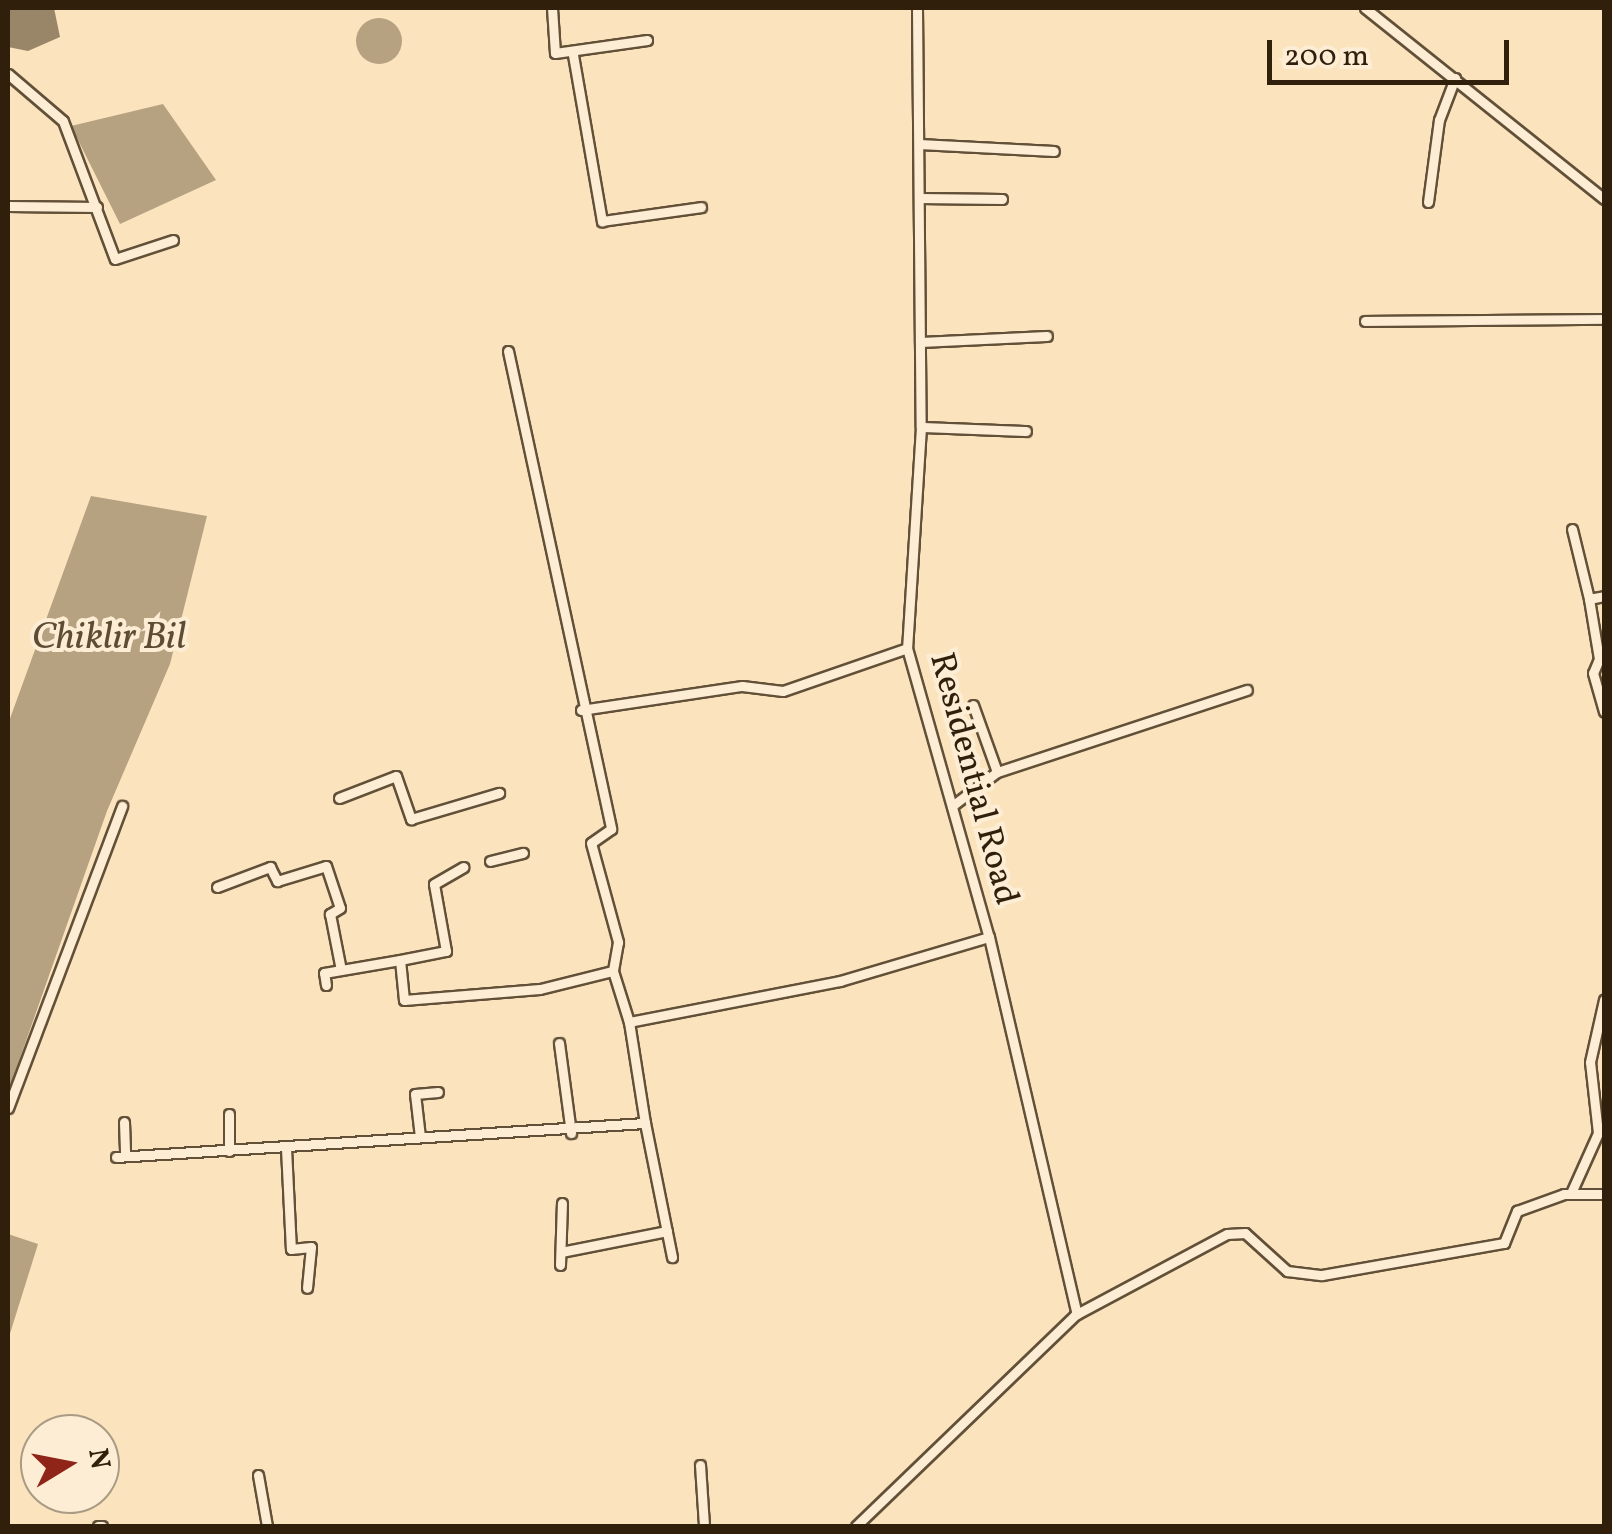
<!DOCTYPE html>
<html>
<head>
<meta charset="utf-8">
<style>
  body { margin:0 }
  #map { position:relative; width:1612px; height:1534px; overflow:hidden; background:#fbe4bd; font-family:Vollkorn,serif }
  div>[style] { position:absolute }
  .water>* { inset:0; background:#b6a180 }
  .round { border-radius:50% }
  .building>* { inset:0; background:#998568 }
  .roads { filter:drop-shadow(2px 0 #625038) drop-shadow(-2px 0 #625038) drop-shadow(0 2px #625038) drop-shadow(0 -2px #625038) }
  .minor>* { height:9px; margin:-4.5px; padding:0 4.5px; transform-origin:4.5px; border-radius:4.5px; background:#fcedd4 }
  span { translate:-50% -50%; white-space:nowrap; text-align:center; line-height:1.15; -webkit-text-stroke:8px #fcedd4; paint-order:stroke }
  .street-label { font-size:35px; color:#2f1f0b }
  .water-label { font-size:38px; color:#5e4c34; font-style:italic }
  .frame { position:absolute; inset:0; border:10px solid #2f1f0b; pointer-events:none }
  .north { position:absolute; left:20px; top:1414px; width:100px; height:100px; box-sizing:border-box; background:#fcedd4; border:2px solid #aa9b84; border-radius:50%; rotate:80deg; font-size:28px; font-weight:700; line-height:40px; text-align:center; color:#2f1f0b }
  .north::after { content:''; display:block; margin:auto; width:35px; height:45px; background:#8f2418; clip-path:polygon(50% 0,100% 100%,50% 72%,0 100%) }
  .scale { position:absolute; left:1267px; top:40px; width:242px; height:45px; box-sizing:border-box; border:5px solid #2f1f0b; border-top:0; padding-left:12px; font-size:30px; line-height:35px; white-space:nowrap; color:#2f1f0b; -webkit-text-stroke:8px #fcedd4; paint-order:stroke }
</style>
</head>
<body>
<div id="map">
  <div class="water">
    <div class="round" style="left:356px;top:18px;width:46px;height:46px"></div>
    <div style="clip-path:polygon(163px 104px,216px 180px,120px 224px,71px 126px)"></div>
    <div style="clip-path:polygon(91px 496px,207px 516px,170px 664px,107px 811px,8px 1092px,8px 724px)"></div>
    <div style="clip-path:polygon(8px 1234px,38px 1244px,8px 1340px)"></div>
  </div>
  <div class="building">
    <div style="clip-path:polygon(8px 8px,54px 8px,60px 37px,28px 51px,8px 47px)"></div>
  </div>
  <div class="roads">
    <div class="minor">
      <div style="left:552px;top:8px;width:45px;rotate:86.2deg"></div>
      <div style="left:555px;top:53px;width:93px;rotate:-8deg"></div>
      <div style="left:917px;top:8px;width:419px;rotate:89.5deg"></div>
      <div style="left:921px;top:427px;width:221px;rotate:93.6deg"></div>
      <div style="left:907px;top:648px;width:300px;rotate:74.2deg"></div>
      <div style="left:989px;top:937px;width:387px;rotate:76.9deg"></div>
      <div style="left:1365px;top:8px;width:306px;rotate:38.6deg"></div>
      <div style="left:573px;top:55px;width:169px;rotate:80.1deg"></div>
      <div style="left:602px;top:221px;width:100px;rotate:-8deg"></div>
      <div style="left:8px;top:74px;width:72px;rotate:40.5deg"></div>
      <div style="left:63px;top:121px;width:147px;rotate:69.4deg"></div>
      <div style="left:115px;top:259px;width:61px;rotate:-18.1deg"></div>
      <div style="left:919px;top:144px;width:135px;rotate:3deg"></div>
      <div style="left:919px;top:198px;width:83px;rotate:0.7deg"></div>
      <div style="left:1428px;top:202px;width:83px;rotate:-82.4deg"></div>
      <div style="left:1439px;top:120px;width:45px;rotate:-69.1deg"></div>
      <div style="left:8px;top:206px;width:89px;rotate:0.6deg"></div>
      <div style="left:1365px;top:321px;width:239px;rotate:-0.5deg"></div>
      <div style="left:920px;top:342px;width:127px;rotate:-2.7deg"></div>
      <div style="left:508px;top:351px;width:489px;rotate:77.8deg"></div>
      <div style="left:611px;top:829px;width:24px;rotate:145deg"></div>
      <div style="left:591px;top:843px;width:103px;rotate:74.7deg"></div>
      <div style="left:618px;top:942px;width:29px;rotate:100deg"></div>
      <div style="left:613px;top:971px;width:53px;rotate:72.6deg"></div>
      <div style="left:921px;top:427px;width:105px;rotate:2.2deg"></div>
      <div style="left:1572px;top:529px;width:72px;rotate:76.3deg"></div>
      <div style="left:1589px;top:599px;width:15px;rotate:-11deg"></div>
      <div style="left:1589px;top:599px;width:61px;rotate:80.5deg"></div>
      <div style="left:1599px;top:659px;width:15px;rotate:113deg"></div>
      <div style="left:1593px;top:673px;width:40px;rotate:74deg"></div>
      <div style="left:973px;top:705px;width:71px;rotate:70.3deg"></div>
      <div style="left:581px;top:710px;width:163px;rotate:-8.5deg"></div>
      <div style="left:742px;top:686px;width:41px;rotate:7deg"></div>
      <div style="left:783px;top:691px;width:131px;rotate:-19.1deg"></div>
      <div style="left:339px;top:798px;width:61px;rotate:-21.1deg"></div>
      <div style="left:396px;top:776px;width:46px;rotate:70.8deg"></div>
      <div style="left:411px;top:819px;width:92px;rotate:-16.5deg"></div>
      <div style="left:952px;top:806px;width:56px;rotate:-37.1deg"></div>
      <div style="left:997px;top:772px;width:263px;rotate:-18.2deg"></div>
      <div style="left:490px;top:861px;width:34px;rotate:-14deg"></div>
      <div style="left:217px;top:887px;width:57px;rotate:-20.7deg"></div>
      <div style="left:270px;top:867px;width:16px;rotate:63deg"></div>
      <div style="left:277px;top:881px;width:51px;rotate:-17deg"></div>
      <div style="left:326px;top:866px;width:44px;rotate:71.6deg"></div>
      <div style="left:340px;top:908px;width:12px;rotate:149deg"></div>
      <div style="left:330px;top:914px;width:57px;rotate:78.9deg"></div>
      <div style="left:400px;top:960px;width:47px;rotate:-11.1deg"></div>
      <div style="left:446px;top:951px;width:68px;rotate:-100.2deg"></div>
      <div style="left:434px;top:884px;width:34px;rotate:-30deg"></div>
      <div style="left:326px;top:985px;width:12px;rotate:-99deg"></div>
      <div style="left:324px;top:973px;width:77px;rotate:-9.7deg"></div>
      <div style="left:400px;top:960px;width:40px;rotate:84.3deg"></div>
      <div style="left:404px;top:1000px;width:136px;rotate:-4.6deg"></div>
      <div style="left:540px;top:989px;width:75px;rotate:-13.9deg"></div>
      <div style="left:559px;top:1043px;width:91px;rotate:82.4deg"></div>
      <div style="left:8px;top:1108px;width:323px;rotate:-69.3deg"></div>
      <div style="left:229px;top:1114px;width:37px;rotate:90deg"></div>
      <div style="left:124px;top:1122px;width:34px;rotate:88deg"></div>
      <div style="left:645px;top:1123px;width:137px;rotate:78.6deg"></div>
      <div style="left:420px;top:1137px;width:43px;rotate:-96.6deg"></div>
      <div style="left:415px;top:1094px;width:23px;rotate:-5deg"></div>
      <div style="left:286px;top:1148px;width:101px;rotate:87.2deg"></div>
      <div style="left:291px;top:1249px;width:20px;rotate:-6deg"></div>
      <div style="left:311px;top:1247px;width:41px;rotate:95.6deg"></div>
      <div style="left:116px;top:1157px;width:530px;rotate:-3.68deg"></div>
      <div style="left:645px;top:1123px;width:102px;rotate:-99deg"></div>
      <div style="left:629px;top:1022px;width:215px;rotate:-11deg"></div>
      <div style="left:840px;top:981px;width:155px;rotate:-16.5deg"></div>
      <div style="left:1571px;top:1193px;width:66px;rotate:-65.8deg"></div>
      <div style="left:1598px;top:1133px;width:71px;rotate:-96.4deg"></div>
      <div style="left:1590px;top:1062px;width:64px;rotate:-77.3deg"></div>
      <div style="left:561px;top:1252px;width:108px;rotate:-11.2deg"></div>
      <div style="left:560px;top:1265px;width:62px;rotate:-88.2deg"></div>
      <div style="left:700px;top:1465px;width:61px;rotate:86.2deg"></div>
      <div style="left:258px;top:1475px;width:52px;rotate:80deg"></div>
      <div style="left:98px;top:1526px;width:4px"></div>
      <div style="left:856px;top:1526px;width:304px;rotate:-43.9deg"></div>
      <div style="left:1075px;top:1315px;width:172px;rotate:-28.1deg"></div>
      <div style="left:1227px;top:1234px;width:18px;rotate:-3deg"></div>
      <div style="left:1245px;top:1233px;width:57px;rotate:42.1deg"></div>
      <div style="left:1287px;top:1271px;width:35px;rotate:7deg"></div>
      <div style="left:1322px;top:1275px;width:185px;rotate:-10deg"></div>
      <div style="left:1504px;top:1243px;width:35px;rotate:-68deg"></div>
      <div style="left:1517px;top:1211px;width:50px;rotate:-19.9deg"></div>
      <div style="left:1564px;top:1194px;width:40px"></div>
    </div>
  </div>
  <div class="street-label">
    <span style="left:973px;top:779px;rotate:75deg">Residential Road</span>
  </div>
  <div class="water-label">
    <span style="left:109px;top:639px">Chiklir Bil</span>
  </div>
  <div class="frame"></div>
  <div class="north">N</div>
  <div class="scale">200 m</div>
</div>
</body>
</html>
